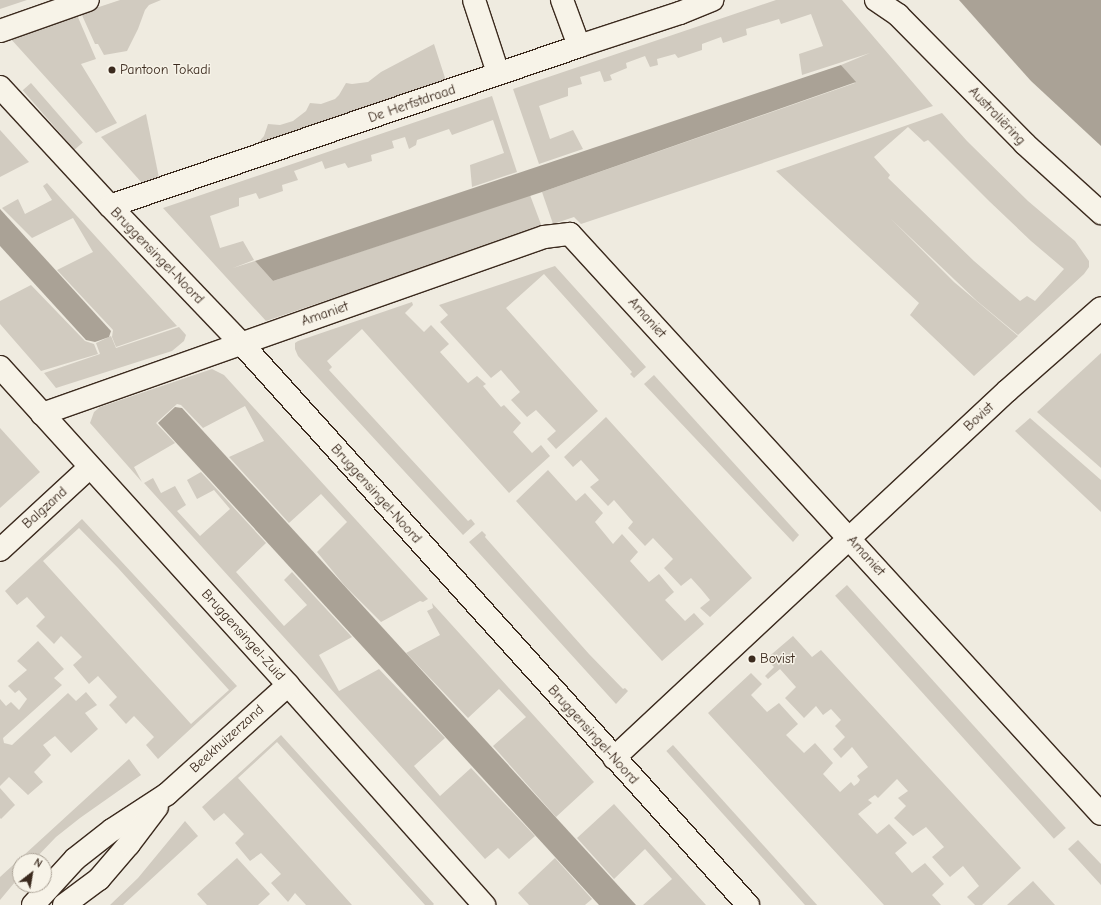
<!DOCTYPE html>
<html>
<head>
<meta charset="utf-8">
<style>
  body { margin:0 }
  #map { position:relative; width:1101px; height:905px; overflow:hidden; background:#efebe0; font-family:"Comic Neue",sans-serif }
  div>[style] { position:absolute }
  .green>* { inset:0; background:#d1cbc0; transform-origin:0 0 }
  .water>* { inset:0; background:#aaa296 }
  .roads { filter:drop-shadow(1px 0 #3b2a1e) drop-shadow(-1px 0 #3b2a1e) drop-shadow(0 1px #3b2a1e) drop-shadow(0 -1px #3b2a1e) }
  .minor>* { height:22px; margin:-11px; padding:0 11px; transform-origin:11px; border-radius:11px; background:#f7f3e8 }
  .dots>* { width:11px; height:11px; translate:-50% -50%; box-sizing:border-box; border:2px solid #f7f3e8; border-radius:50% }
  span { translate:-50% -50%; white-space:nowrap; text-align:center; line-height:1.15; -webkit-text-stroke:3px #f7f3e8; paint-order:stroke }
  .poi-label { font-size:14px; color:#3b2a1e }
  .left { translate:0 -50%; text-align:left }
  .street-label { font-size:14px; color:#3b2a1e }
  .north { position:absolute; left:12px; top:853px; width:40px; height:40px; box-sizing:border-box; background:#f7f3e8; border:1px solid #aca397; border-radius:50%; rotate:31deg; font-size:11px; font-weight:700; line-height:16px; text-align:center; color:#3b2a1e }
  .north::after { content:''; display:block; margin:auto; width:14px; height:18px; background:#3b2a1e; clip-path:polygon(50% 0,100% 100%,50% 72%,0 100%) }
</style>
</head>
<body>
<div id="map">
  <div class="green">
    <div style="clip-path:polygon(0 0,27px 0,0 9px)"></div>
    <div style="clip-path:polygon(120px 0,161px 0,149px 5px,145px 10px,138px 29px,127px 51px,104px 55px,98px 44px,95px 44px,81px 13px)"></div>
    <div style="clip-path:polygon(776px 0,842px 0,933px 106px,581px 224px,574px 217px,553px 224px,542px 192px,855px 83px,841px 65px,870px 53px,802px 75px,799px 54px,823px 46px,811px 14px,781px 24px,779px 19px,746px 29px,747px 35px,723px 43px,721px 37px,702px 44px,702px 50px,678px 58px,675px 54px,657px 59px,658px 65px,650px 67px,645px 56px,626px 63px,627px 68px,610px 75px,612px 80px,604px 82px,600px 71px,580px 77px,582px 84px,568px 88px,568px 96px,539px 106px,550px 139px,573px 130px,583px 149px,539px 164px,513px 89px)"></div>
    <div style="clip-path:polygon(77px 15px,96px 59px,81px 64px,117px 123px,96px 133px,10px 38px)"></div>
    <div style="clip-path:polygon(434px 44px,446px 81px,257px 144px,264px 136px,268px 124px,280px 125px,293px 121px,306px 111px,310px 103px,321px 104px,335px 99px,339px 95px,346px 83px,352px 84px,368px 82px,381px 72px)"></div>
    <div style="left:31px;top:83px;width:79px;height:11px;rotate:49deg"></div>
    <div style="clip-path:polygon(492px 96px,517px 172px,472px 187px,470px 165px,504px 153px,493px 120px,452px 135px,449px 129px,417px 140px,416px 145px,409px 149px,405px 137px,392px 141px,394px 148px,371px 155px,372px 161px,348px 168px,345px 163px,325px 169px,322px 161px,294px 171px,298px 180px,282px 185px,283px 191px,259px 199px,256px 193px,239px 198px,239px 206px,210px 216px,220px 248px,243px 241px,254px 260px,233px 268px,255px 261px,273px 281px,530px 195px,542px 227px,266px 321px,163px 208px)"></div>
    <div style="clip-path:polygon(evenodd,942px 113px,967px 141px,1028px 201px,1075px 241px,1089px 261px,1089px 267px,1084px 274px,1018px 335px,977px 301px,891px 219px,954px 282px,1018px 336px,974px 376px,910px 315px,919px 303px,776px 171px,942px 113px,908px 127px,924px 142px,928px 140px,989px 201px,1031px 241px,1064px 269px,1035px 301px,1027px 296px,1020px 301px,974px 261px,888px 178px,890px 175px,874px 157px,908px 127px)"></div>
    <div style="clip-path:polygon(146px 114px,159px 178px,142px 183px,101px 137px)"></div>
    <div style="clip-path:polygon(0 130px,29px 162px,0 177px)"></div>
    <div style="clip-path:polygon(47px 183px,177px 326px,116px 347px,112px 337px,113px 330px,57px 270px,93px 252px,73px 218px,32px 238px,2px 208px,18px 199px,25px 214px,52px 200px,43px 186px)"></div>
    <div style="clip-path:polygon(555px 266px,646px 367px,634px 378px,630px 374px,632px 372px,544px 274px,506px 308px,598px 411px,556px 449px,547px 439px,556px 431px,536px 410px,527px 417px,511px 400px,520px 392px,501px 370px,491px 378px,440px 322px,448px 315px,439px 305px)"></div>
    <div style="clip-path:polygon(31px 285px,85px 341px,94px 344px,98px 354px,41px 371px,0 324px,0 301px)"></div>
    <div style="clip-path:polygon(412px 302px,413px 305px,405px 313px,424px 332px,431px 325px,449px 344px,440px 352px,468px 383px,477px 376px,486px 384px,483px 386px,501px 407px,504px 405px,521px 423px,513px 432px,532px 453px,541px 445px,550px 456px,509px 493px,362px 329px,327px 361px,332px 367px,329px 370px,468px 521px,471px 519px,475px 524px,463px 535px,298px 356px,295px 349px,295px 343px,298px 341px)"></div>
    <div style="clip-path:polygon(179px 327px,186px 335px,184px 341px,172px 351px,56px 388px,44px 373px,100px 354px,96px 343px,111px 336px,116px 348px)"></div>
    <div style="clip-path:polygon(1101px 353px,1101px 468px,1037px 412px)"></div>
    <div style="clip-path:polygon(212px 369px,224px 375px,428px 599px,423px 602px,420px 601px,381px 622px,345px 586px,317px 552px,347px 522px,321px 494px,289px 523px,229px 457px,264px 441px,245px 406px,203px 428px,181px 405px,177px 404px,156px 423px,175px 443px,134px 467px,142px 482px,90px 423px,94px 412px,100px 407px)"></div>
    <div style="clip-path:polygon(654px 375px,799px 535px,793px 542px,644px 384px)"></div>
    <div style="clip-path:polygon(606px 417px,752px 578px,710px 617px,700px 608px,710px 600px,701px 589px,691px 578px,681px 586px,664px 568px,673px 559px,653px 538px,645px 546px,628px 528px,633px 522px,614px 500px,608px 506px,590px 487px,599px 480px,581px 460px,573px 467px,564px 457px)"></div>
    <div style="clip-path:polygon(1030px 418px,1101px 480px,1101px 512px,1015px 431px)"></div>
    <div style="clip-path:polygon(0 428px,40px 472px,0 508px)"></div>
    <div style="clip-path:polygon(548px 470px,576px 501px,585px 493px,603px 513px,595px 522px,613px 544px,622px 534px,638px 552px,630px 561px,649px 582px,659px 574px,674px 592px,665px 600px,685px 621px,694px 613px,704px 624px,662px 661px,516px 501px)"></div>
    <div style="clip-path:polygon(201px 472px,266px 543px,236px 572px,284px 626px,307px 605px,284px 580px,292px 572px,352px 637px,319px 655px,339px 691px,379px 669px,445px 738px,414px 766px,440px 796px,471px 768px,535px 836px,509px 859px,498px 848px,485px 859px,144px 483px,153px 478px,161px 493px,175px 486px,186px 505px,177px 511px,200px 536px,230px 509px,214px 490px,197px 499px,187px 480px)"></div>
    <div style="clip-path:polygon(evenodd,82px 519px,237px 686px,158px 759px,146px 745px,154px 737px,134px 716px,126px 724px,109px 705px,117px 697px,98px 676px,89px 684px,73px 665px,82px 657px,61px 636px,54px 644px,36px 626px,45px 617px,27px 597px,17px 605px,5px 591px,82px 519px,79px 528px,118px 568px,229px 690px,191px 724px,43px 561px,79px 528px)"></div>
    <div style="clip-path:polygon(482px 531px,486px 535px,485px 537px,589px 654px,623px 689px,625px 688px,628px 691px,616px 704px,469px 542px)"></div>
    <div style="left:847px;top:585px;width:327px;height:16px;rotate:48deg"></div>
    <div style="clip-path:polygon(432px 603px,594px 782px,556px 817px,493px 746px,526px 717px,499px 689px,468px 718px,406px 653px,440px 635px,427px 611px,433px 608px)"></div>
    <div style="clip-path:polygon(793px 636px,812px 657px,821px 650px,1021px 868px,982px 905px,975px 905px,967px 897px,979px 886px,963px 866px,950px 877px,932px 857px,944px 847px,926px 827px,913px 836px,894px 818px,906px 806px,898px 798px,908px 791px,897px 779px,878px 798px,875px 795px,868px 800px,872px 803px,858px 814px,877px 834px,889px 824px,907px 843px,895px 853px,912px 873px,925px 863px,944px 884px,932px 895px,941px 905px,884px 905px,708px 713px,751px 673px,762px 684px,751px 695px,767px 712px,779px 703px,798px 724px,786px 735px,804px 753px,815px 743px,833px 763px,823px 774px,840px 792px,851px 782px,854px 786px,858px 783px,860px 780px,857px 776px,868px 767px,852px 747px,841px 758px,833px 749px,845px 737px,835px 726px,841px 720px,831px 709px,823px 715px,816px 706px,804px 718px,785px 698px,796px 687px,780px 669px,768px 679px,765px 676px,774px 667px,766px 659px)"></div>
    <div style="clip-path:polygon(38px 641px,64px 669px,54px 678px,62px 685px,3px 738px,4px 743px,12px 745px,68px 693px,76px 701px,86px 692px,97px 705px,85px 713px,98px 729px,71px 753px,55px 736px,43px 745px,51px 755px,34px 772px,43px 782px,28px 795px,9px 777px,0 786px,0 699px,6px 706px,11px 702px,19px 710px,27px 699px,19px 690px,15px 693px,8px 686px,27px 670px,17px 661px)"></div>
    <div style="clip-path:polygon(281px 735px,434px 904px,433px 905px,425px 905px,277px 742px,238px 778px,352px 905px,306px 905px,295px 893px,288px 902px,271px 883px,281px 874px,261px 853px,250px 861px,235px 843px,244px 834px,224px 813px,214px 821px,202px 807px)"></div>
    <div style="left:673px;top:745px;width:217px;height:9px;rotate:48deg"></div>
    <div style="clip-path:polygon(129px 759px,141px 775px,80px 818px,56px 837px,33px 861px,20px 861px,20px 876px,0 900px,0 877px)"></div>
    <div style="clip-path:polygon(0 788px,15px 805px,1px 819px,0 818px)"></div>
    <div style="clip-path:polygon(614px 804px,706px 905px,643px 905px,672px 879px,645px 849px,614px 879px,577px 838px)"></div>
    <div style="clip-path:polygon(185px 821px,198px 836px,123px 905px,110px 905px,138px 878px)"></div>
    <div style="clip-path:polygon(1078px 840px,1101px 864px,1101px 885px,1068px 849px)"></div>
    <div style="clip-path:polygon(237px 858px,270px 894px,258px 905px,207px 905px,197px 894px)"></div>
    <div style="clip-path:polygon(555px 858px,592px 899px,585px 905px,529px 905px,518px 893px)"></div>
    <div style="clip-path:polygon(1033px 881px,1055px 905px,1007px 905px)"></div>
  </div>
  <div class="water">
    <div style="clip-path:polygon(959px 0,1101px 0,1101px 146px,1031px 81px)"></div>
    <div style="clip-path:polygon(841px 65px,856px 82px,542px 192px,273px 281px,255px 261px)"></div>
    <div style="clip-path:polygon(0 209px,111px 331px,109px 337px,95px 342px,86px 340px,0 246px)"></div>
    <div style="clip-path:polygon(175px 407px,182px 408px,636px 905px,599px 905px,158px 423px)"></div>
  </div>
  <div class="roads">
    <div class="minor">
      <div style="left:474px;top:0;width:77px;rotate:71.8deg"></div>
      <div style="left:562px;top:0;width:49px;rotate:69.7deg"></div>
      <div style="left:876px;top:0;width:27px;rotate:34deg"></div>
      <div style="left:898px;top:15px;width:181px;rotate:45.4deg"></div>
      <div style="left:1025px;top:144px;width:103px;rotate:42.2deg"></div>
      <div style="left:0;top:31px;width:93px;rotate:-19.4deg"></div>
      <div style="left:0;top:87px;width:162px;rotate:47.3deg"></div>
      <div style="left:110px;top:206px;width:190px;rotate:46.3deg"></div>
      <div style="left:241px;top:343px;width:757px;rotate:47.95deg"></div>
      <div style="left:110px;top:206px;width:496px;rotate:-18.8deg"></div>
      <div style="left:579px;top:46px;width:106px;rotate:-18.1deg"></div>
      <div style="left:680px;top:13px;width:35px;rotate:-22deg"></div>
      <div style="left:0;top:367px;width:429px;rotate:47.8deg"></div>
      <div style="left:288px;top:685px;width:295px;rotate:48.3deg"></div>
      <div style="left:42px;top:414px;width:532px;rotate:-19.42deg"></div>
      <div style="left:544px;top:237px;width:26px;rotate:-7deg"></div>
      <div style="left:570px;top:234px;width:786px;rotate:47.53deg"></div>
      <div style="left:0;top:550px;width:122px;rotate:-42.7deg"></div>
      <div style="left:614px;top:758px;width:538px;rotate:-43.04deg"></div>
      <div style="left:1007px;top:391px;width:125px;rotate:-41.4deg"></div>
      <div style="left:33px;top:905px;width:62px;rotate:-47.6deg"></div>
      <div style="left:75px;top:859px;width:47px;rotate:-38.1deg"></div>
      <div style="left:112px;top:830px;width:66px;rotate:-33.2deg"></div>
      <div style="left:167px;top:794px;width:163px;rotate:-42deg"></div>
      <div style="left:64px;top:905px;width:44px;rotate:-36.6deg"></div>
      <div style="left:99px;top:879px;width:46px;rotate:-49.4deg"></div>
      <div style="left:129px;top:844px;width:46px;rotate:-52.9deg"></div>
    </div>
  </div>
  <div class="dots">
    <div style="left:112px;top:70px;background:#3b2a1e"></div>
    <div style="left:752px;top:659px;background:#3b2a1e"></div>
  </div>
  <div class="poi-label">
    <span class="left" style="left:120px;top:70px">Pantoon Tokadi</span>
    <span class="left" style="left:760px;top:659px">Bovist</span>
  </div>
  <div class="street-label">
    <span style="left:412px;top:104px;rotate:-19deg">De Herfstdraad</span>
    <span style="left:997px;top:116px;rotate:46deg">Australiëring</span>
    <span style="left:157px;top:256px;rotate:46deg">Bruggensingel-Noord</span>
    <span style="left:325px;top:314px;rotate:-19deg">Amaniet</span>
    <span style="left:647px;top:318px;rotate:48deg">Amaniet</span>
    <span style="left:979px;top:417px;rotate:-43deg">Bovist</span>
    <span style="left:376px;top:494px;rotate:48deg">Bruggensingel-Noord</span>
    <span style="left:45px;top:508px;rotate:-42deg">Balgzand</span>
    <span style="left:866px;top:556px;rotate:48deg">Amaniet</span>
    <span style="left:243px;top:635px;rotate:48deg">Bruggensingel-Zuid</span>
    <span style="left:593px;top:735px;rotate:48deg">Bruggensingel-Noord</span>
    <span style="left:227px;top:739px;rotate:-42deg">Beekhuizerzand</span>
  </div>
  <div class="north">N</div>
</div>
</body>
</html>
